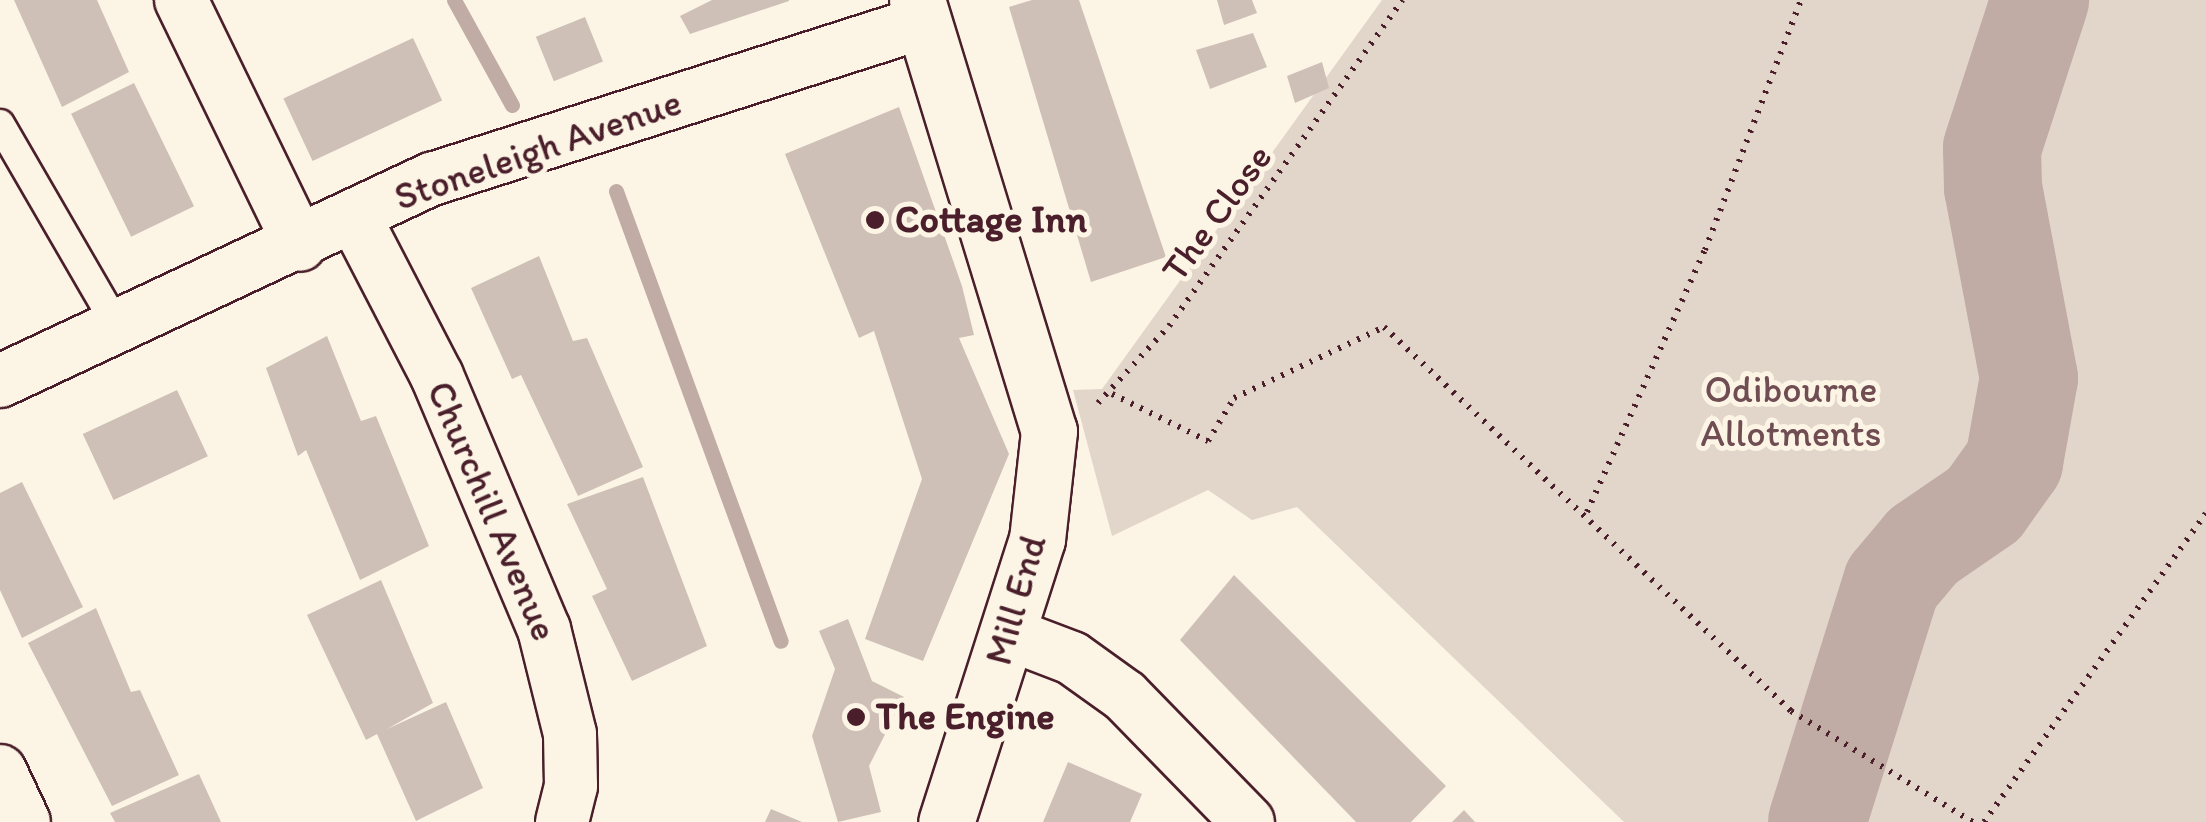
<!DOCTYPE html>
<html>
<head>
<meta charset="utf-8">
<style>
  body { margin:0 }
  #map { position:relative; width:2206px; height:822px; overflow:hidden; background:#fcf5e5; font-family:Itim,sans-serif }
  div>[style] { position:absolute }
  .green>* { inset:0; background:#e2d5ca }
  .stream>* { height:15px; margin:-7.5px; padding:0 7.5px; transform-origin:7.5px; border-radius:7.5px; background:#c0aca5 }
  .river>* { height:98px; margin:-49px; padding:0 49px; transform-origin:49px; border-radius:49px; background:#c0aca5 }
  .building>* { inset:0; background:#cfc0b7; transform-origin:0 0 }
  .path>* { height:6px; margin-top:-3px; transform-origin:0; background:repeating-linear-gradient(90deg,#4a1f2b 0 2.5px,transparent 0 10.5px) }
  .roads { filter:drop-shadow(2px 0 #4a1f2b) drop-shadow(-2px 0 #4a1f2b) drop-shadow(0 2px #4a1f2b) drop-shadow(0 -2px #4a1f2b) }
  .lane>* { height:28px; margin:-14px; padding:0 14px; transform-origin:14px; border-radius:14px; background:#fcf5e5 }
  .street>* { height:52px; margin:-26px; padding:0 26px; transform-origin:26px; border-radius:26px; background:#fcf5e5 }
  .secondary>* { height:55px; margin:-27.5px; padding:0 27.5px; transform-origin:27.5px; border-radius:27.5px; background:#fcf5e5 }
  .dots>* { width:28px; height:28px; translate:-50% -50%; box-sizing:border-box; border:5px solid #fcf5e5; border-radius:50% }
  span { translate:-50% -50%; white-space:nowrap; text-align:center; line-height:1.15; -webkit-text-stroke:10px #fcf5e5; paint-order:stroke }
  .street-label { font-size:38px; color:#4a1f2b }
  .poi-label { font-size:38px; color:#4a1f2b; font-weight:700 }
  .left { translate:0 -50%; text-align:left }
  .park-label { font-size:38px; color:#704c53 }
</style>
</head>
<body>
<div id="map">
  <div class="green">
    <div style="clip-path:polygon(1382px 0,2206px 0,2206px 822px,1624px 822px,1297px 507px,1252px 520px,1208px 490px,1112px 536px,1073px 390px,1102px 389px)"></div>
  </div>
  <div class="stream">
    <div style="left:454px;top:0;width:120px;rotate:61.1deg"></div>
    <div style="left:616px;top:191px;width:479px;rotate:69.9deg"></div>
  </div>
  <div class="river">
    <div style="left:1817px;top:822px;width:250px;rotate:-72.6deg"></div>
    <div style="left:1892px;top:583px;width:48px;rotate:-50deg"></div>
    <div style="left:1923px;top:546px;width:74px;rotate:-34.5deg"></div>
    <div style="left:1984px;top:504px;width:52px;rotate:-54.5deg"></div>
    <div style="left:2014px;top:462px;width:85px;rotate:-79.9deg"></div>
    <div style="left:2029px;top:378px;width:193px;rotate:-100.7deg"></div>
    <div style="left:1993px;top:188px;width:40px;rotate:-91.4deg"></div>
    <div style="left:1992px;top:148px;width:156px;rotate:-72deg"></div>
  </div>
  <div class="building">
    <div style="clip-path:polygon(14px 0,97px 0,129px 72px,62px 107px)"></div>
    <div style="clip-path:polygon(712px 0,789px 0,789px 1px,690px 34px,680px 16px)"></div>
    <div style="clip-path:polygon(1032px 0,1079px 0,1166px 257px,1091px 282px,1009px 7px)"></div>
    <div style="clip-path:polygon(1217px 0,1252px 0,1257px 13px,1224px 25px)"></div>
    <div style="left:585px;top:17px;width:48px;height:53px;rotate:68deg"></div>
    <div style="clip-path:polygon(1253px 33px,1267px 67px,1210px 89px,1196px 50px)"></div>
    <div style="left:413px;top:38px;width:69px;height:143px;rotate:65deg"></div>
    <div style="clip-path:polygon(1322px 62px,1329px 88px,1295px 103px,1287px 76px)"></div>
    <div style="left:134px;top:83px;width:137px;height:70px;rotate:64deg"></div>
    <div style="clip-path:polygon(899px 107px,962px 286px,974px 335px,959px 338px,1009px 454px,923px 661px,865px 639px,922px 479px,874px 331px,859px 338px,785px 154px)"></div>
    <div style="clip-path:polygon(539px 256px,573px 341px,587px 338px,643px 467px,578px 496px,521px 375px,512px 379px,471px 288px)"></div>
    <div style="clip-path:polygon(327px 336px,361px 421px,376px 416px,429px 546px,360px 580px,306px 450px,298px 456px,266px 368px)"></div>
    <div style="left:177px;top:390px;width:73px;height:104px;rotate:65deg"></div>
    <div style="clip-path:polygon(643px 477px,707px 646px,632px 681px,592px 596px,607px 589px,567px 504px)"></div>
    <div style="clip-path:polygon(22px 482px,83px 607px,22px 638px,0 590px,0 493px)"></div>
    <div style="clip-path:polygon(1234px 575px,1446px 786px,1411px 822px,1356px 822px,1180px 640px)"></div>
    <div style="clip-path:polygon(381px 580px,433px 703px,387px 729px,446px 702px,483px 788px,416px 821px,377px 734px,366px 740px,307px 615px)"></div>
    <div style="clip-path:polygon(96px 608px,131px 692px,140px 690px,179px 775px,112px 806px,28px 643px)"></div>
    <div style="clip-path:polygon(848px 619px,872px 681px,904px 697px,869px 766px,881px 812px,838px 822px,812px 736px,835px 669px,819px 631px)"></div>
    <div style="clip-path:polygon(1068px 762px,1142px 794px,1130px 822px,1043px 822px)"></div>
    <div style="clip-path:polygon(199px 774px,221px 822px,115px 822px,110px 813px)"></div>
    <div style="clip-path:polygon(771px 809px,802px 822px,765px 822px)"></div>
    <div style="clip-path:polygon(1464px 810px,1475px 822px,1452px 822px)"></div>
  </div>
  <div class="path">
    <div style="left:1112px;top:394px;width:107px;rotate:26.1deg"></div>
    <div style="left:1208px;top:441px;width:50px;rotate:-58.8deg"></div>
    <div style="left:1234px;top:398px;width:166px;rotate:-25.3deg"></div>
    <div style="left:1384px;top:327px;width:560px;rotate:43.33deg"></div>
    <div style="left:1791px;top:711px;width:213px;rotate:31.4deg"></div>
    <div style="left:1098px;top:403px;width:105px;rotate:-47.3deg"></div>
    <div style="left:1169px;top:326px;width:401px;rotate:-54.4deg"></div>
    <div style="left:1587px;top:512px;width:287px;rotate:-65.8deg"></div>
    <div style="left:1705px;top:250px;width:268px;rotate:-69deg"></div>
    <div style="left:1984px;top:822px;width:380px;rotate:-54.3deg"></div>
  </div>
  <div class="roads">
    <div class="lane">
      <div style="left:0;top:124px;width:237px;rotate:59.9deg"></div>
    </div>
    <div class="street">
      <div style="left:181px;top:0;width:272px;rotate:64.1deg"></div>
      <div style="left:354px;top:216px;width:180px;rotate:62.6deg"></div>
      <div style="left:437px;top:376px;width:275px;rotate:67.1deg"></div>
      <div style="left:544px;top:629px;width:108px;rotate:76.1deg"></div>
      <div style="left:570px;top:734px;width:52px;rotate:88.9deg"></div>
      <div style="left:571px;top:786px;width:37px;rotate:104deg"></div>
      <div style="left:0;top:381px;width:477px;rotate:-25.1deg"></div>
      <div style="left:432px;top:179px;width:516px;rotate:-17.7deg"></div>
      <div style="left:1009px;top:634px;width:67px;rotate:20.9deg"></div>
      <div style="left:1072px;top:658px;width:65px;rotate:35.6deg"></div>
      <div style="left:1125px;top:696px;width:176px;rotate:45.7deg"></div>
      <div style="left:0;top:771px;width:56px;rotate:64.8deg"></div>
    </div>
    <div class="secondary">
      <div style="left:917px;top:0;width:451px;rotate:73deg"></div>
      <div style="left:1049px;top:431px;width:109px;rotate:96.3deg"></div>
      <div style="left:1037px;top:539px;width:297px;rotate:107.8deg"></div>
    </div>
  </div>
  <div class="dots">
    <div style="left:875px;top:220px;background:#4a1f2b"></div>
    <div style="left:856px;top:717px;background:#4a1f2b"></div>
  </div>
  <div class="street-label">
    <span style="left:538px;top:150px;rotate:-19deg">Stoneleigh Avenue</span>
    <span style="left:1217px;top:213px;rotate:-54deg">The Close</span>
    <span style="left:492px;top:511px;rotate:67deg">Churchill Avenue</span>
    <span style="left:1016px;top:600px;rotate:-74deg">Mill End</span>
  </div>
  <div class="poi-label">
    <span class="left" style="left:895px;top:220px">Cottage Inn</span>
    <span class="left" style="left:876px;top:717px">The Engine</span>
  </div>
  <div class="park-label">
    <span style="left:1791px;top:412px">Odibourne<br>Allotments</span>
  </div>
</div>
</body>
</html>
